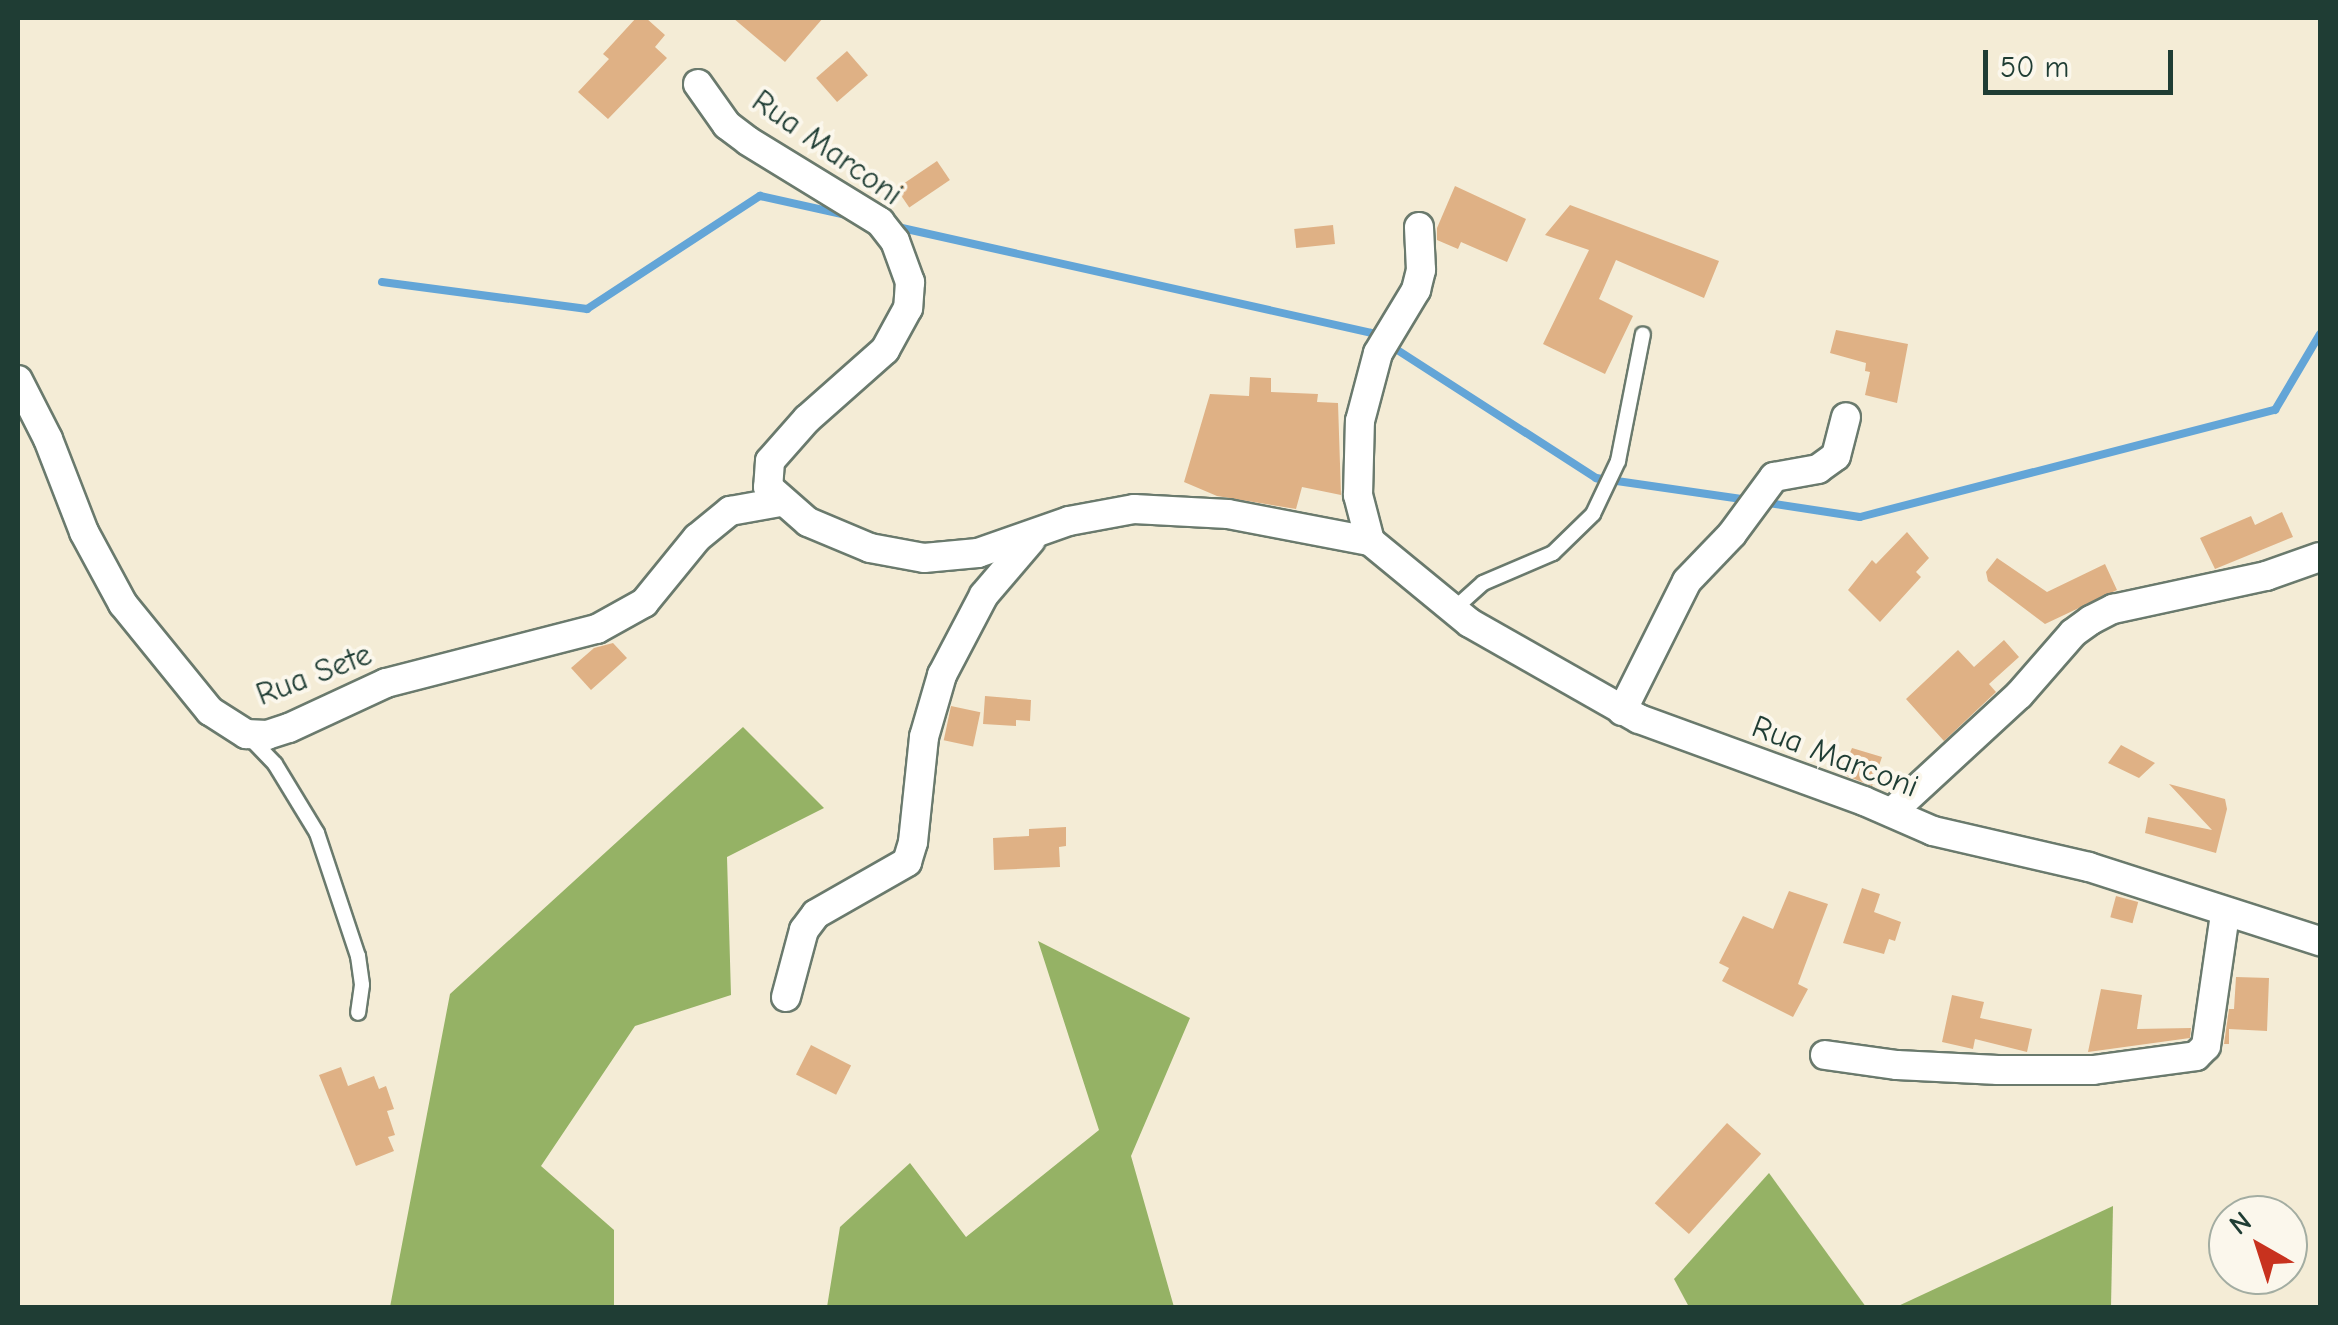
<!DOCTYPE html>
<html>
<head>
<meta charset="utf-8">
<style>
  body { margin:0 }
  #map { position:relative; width:2338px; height:1325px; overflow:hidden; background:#f4ecd6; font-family:"Comic Neue",sans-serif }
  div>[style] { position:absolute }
  .forest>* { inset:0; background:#95b265 }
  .stream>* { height:8px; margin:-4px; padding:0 4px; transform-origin:4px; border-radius:4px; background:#63a5d7 }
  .building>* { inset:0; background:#dfb185; transform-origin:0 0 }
  .roads { filter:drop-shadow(2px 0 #6a7a6d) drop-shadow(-2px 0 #6a7a6d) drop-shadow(0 2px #6a7a6d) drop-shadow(0 -2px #6a7a6d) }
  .lane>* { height:14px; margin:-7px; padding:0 7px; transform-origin:7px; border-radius:7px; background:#fff }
  .street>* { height:28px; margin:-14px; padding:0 14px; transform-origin:14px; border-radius:14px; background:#fff }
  span { translate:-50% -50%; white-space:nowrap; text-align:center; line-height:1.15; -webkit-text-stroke:8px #fbf7ec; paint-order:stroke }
  .street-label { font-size:32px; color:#1f3d34 }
  .frame { position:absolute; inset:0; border:20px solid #1f3d34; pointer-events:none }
  .north { position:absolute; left:2208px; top:1195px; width:100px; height:100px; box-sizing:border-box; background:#fbf7ec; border:2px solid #a3ada2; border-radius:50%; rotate:321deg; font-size:28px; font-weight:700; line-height:40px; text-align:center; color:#1f3d34 }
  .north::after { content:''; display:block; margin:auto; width:35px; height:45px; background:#c8321e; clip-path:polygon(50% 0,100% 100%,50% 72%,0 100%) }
  .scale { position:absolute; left:1983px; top:50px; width:190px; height:45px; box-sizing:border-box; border:5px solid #1f3d34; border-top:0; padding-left:12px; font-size:30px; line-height:35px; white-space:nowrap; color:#1f3d34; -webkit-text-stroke:8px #fbf7ec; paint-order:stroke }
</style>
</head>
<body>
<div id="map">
  <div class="forest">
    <div style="clip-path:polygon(743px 727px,824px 808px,727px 857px,731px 995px,635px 1026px,541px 1166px,614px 1230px,614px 1307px,390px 1307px,450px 994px)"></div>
    <div style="clip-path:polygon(1038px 941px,1190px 1018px,1131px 1156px,1174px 1307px,827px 1307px,840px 1227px,910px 1163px,966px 1237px,1099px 1130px)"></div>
    <div style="clip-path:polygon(1769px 1173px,1866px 1307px,1689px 1307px,1674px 1279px)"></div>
    <div style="clip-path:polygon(2113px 1206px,2111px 1307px,1896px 1307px)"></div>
  </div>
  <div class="stream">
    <div style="left:893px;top:226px;width:490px;rotate:12.6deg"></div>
    <div style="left:1371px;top:333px;width:268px;rotate:32.8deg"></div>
    <div style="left:1596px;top:478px;width:154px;rotate:8.2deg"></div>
    <div style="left:382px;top:282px;width:207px;rotate:7.5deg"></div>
    <div style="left:587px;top:309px;width:207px;rotate:-33.2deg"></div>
    <div style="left:760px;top:196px;width:92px;rotate:12.5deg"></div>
    <div style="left:1762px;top:502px;width:99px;rotate:8.7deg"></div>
    <div style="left:1860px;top:517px;width:429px;rotate:-14.5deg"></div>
    <div style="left:2275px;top:410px;width:88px;rotate:-59.4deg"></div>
  </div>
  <div class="building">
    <div style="clip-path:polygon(636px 18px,646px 18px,665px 35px,655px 47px,667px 58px,608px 119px,578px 92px,609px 59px,603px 54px)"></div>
    <div style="clip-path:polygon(733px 18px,823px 18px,785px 62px)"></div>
    <div style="left:847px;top:51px;width:32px;height:41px;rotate:49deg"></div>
    <div style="left:937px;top:161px;width:23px;height:49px;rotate:56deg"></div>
    <div style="clip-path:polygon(1455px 186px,1526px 219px,1507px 262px,1461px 242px,1458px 249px,1437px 240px,1437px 228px)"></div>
    <div style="clip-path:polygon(1570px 205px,1719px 261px,1704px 298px,1616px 260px,1599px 299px,1633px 316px,1605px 374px,1543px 344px,1589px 250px,1545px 235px)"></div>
    <div style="left:1333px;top:225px;width:19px;height:39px;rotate:84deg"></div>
    <div style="clip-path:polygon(1836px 330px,1908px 344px,1897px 403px,1865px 395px,1870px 372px,1865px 371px,1866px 363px,1830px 353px)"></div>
    <div style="clip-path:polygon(1250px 377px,1271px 378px,1271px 392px,1318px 394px,1317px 402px,1338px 403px,1341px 495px,1302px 487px,1296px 509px,1217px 496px,1184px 482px,1210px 394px,1249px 396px)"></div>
    <div style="clip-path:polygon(2282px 512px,2293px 537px,2215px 569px,2200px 538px,2251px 516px,2255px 525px)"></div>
    <div style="clip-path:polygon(1907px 532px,1929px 558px,1916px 572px,1921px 577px,1880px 622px,1848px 590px,1872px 560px,1876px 564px)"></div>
    <div style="clip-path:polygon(1997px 558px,2047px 592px,2105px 564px,2117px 590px,2045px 624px,1988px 581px,1986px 572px)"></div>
    <div style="clip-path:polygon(2004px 640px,2019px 657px,1989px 684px,1996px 692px,1944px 741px,1906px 699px,1958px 650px,1974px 667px)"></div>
    <div style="clip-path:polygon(613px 643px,627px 658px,591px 690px,571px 668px,594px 648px)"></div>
    <div style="clip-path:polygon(985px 696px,1031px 700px,1030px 721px,1016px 720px,1016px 726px,983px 724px)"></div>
    <div style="left:951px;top:706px;width:30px;height:35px;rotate:12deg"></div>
    <div style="clip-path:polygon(2121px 745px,2155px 763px,2139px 778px,2108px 763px)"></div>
    <div style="clip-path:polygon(1852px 748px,1882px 757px,1872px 786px,1837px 772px,1842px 753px,1849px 755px)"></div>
    <div style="clip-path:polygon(2169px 784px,2225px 799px,2227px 809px,2216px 853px,2145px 833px,2148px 817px,2212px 830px)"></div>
    <div style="clip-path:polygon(1066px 827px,1066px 846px,1059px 847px,1060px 867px,994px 870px,993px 838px,1029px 836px,1029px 829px)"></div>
    <div style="clip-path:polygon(1862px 888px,1880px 894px,1874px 912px,1901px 922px,1895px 941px,1889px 939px,1884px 954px,1843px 943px)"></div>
    <div style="clip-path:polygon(1789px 891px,1828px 904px,1798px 984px,1808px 989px,1793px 1017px,1722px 981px,1729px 968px,1719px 963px,1743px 916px,1773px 929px)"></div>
    <div style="left:2116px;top:896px;width:23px;height:22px;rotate:15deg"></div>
    <div style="clip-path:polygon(2236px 977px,2269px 978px,2267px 1031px,2229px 1029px,2229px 1044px,2224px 1044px,2229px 1009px,2234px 1009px)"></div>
    <div style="clip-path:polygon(2101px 989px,2142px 995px,2137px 1029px,2191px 1028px,2190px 1038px,2088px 1052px)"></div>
    <div style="clip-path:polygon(1952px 995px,1984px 1002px,1980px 1018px,2032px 1029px,2027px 1052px,1975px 1039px,1973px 1049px,1942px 1042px)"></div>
    <div style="left:811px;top:1045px;width:45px;height:33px;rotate:27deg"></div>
    <div style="clip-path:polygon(341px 1067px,348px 1086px,374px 1076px,379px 1089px,386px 1086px,394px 1109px,387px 1111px,395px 1135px,388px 1137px,394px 1151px,356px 1166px,319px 1075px)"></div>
    <div style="left:1727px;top:1123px;width:46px;height:108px;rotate:42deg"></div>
  </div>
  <div class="roads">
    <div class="lane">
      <div style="left:1453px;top:610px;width:40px;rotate:-42deg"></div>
      <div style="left:1483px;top:583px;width:76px;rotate:-23.2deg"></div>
      <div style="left:1553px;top:553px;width:56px;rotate:-44.3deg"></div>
      <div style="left:1593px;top:514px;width:59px;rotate:-64.7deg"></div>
      <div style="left:1618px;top:461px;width:129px;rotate:-78.9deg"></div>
      <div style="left:250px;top:738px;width:36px;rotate:46deg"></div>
      <div style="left:275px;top:764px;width:81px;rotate:58.7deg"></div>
      <div style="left:317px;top:833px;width:130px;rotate:71.6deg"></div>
      <div style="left:358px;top:956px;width:29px;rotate:82deg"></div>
      <div style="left:362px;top:985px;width:28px;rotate:98deg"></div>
    </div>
    <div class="street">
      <div style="left:698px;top:84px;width:50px;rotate:54.7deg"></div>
      <div style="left:727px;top:125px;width:26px;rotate:37deg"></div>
      <div style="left:748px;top:141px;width:155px;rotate:31.5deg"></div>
      <div style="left:880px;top:222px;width:24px;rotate:52deg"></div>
      <div style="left:895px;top:241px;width:44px;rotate:69.9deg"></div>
      <div style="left:910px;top:282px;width:26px;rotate:94deg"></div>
      <div style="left:908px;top:308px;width:48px;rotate:118.7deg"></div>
      <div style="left:885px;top:350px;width:104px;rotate:138.5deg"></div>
      <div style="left:807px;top:419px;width:56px;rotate:131.4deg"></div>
      <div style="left:770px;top:461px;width:26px;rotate:94deg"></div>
      <div style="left:768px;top:487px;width:53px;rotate:41.2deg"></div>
      <div style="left:808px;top:522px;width:67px;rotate:22.8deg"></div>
      <div style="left:870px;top:548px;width:55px;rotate:10.5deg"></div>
      <div style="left:924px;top:558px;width:54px;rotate:-5.3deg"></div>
      <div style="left:978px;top:553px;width:96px;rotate:-19.4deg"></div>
      <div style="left:1069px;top:521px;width:66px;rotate:-10.5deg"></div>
      <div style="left:1134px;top:509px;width:94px;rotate:3deg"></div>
      <div style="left:1228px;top:514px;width:145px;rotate:10.8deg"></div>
      <div style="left:1370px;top:541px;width:129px;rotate:39.4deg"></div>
      <div style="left:1470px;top:623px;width:194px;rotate:29.6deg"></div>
      <div style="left:1639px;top:719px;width:239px;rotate:20deg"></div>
      <div style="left:1864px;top:801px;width:75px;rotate:23.5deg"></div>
      <div style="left:1933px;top:831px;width:160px;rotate:13deg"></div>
      <div style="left:2089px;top:867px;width:243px;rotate:17.8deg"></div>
      <div style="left:18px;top:380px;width:66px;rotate:63deg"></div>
      <div style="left:48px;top:439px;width:100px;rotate:68.8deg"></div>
      <div style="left:84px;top:532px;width:82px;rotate:61.6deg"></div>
      <div style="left:123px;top:604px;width:138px;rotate:50.9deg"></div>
      <div style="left:210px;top:711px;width:43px;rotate:32.6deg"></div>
      <div style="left:246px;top:734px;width:21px;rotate:3deg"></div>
      <div style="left:267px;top:735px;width:23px;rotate:-18deg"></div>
      <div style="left:289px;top:728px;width:107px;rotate:-24.9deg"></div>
      <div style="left:386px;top:683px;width:218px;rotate:-14.4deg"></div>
      <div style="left:597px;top:629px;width:54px;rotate:-29deg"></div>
      <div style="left:644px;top:603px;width:84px;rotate:-50.8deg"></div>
      <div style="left:697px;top:538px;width:43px;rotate:-39.3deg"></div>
      <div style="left:730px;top:511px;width:51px;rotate:-10.2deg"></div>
      <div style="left:1370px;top:541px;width:48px;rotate:-104.6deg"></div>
      <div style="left:1358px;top:495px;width:74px;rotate:-88.5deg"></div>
      <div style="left:1360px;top:421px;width:70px;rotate:-75.2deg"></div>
      <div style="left:1378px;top:353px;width:74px;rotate:-58.9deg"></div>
      <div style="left:1416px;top:290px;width:21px;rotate:-76deg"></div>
      <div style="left:1421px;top:270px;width:43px;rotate:-92.7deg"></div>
      <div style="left:1622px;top:711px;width:145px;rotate:-63.4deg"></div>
      <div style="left:1687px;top:581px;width:65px;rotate:-46.2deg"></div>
      <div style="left:1732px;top:534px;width:71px;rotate:-53.6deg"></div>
      <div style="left:1774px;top:477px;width:45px;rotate:-10.3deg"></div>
      <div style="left:1818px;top:469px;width:22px;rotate:-36deg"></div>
      <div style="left:1836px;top:456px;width:40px;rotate:-75.6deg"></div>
      <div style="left:1892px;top:812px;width:173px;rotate:-42.7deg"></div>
      <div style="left:2019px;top:695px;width:82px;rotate:-48.9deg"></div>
      <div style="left:2073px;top:633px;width:22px;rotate:-36deg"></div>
      <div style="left:2091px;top:620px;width:25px;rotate:-27deg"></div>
      <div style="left:2113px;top:609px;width:157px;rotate:-12.2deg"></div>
      <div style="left:2266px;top:576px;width:57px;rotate:-19.4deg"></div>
      <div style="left:786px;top:997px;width:69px;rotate:-75deg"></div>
      <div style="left:804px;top:930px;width:20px;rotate:-53deg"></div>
      <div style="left:816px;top:914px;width:105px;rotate:-29.7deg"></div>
      <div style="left:907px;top:862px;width:21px;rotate:-73deg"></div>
      <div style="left:913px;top:842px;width:106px;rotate:-84deg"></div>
      <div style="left:924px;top:737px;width:65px;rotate:-73.8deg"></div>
      <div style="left:942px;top:675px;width:90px;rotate:-62.3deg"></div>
      <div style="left:984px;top:595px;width:72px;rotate:-49.5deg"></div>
      <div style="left:1825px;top:1055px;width:73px;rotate:7.9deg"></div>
      <div style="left:1897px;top:1065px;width:101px;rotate:2.8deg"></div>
      <div style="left:1998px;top:1070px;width:95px"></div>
      <div style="left:2093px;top:1070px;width:104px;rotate:-7.7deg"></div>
      <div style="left:2196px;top:1056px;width:14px;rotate:-45deg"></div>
      <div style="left:2206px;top:1046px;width:133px;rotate:-81.8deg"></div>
    </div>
  </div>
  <div class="street-label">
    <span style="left:827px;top:148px;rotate:35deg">Rua Marconi</span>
    <span style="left:314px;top:675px;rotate:-21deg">Rua Sete</span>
    <span style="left:1835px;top:757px;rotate:21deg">Rua Marconi</span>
  </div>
  <div class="frame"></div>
  <div class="north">N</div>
  <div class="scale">50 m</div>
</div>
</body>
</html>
